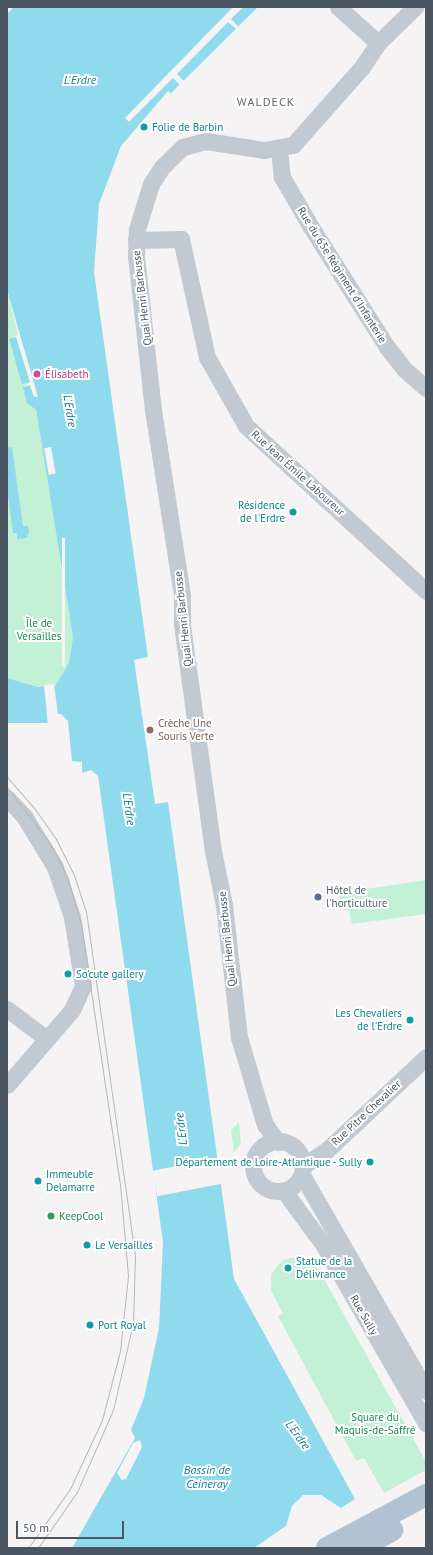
<!DOCTYPE html>
<html>
<head>
<meta charset="utf-8">
<style>
  body { margin:0 }
  #map { position:relative; width:433px; height:1555px; overflow:hidden; background:#f5f3f3; font-family:"PT Sans",sans-serif }
  div>[style] { position:absolute }
  .green>* { inset:0; background:#c3f1d5 }
  .water>* { inset:0; background:#90daee }
  .pier>* { inset:0; background:#f5f3f3; transform-origin:0 0 }
  .minor>* { height:17px; margin:-8.5px; padding:0 8.5px; transform-origin:8.5px; border-radius:8.5px; background:#c1cad2 }
  .minor>.ring { margin:-8.5px; padding:0; box-sizing:content-box; background:none; border:17px solid #c1cad2; border-radius:50% }
  .major>* { height:22px; margin:-11px; padding:0 11px; transform-origin:11px; border-radius:11px; background:#b3c2d1 }
  .tram>* { height:1px; margin:-0.5px; padding:0 0.5px; transform-origin:0.5px; border-radius:0.5px; background:#b5b8bd }
  .dots>* { width:11px; height:11px; translate:-50% -50%; box-sizing:border-box; border:2px solid #fff; border-radius:50% }
  span { translate:-50% -50%; white-space:nowrap; text-align:center; line-height:1.15; -webkit-text-stroke:4px #fff; paint-order:stroke }
  .culture-label { font-size:11px; color:#0d838f }
  .left { translate:0 -50%; text-align:left }
  .right { translate:-100% -50%; text-align:right }
  .street-label { font-size:11px; color:#4a5661 }
  .hotel-label { font-size:11px; color:#b23c85 }
  .park-label { font-size:11px; color:#17864f }
  .education-label { font-size:11px; color:#785e54 }
  .service-label { font-size:11px; color:#4e5e75 }
  .leisure-label { font-size:11px; color:#27864d }
  .water-label { font-size:12px; color:#0c7c9b; font-style:italic }
  .neighbourhood-label { font-size:12px; color:#5f6368; letter-spacing:1px }
  .frame { position:absolute; inset:0; border:8px solid #4a5661; pointer-events:none }
  .scale { position:absolute; left:16px; top:1521px; width:108px; height:18px; box-sizing:border-box; border:2px solid #4a5661; border-top:0; padding-left:5px; font-size:12px; line-height:14px; white-space:nowrap; color:#4a5661; -webkit-text-stroke:3px #fff; paint-order:stroke }
</style>
</head>
<body>
<div id="map">
  <div class="green">
    <div style="clip-path:polygon(7px 290px,38px 397px,27px 403px,36px 410px,73px 637px,69px 663px,55px 686px,38px 687px,7px 678px)"></div>
    <div style="clip-path:polygon(426px 880px,426px 914px,352px 924px,349px 910px,342px 910px,339px 893px)"></div>
    <div style="clip-path:polygon(239px 1122px,241px 1144px,234px 1152px,231px 1130px)"></div>
    <div style="clip-path:polygon(297px 1257px,310px 1261px,319px 1270px,426px 1462px,426px 1470px,384px 1493px,364px 1458px,356px 1461px,354px 1457px,278px 1316px,283px 1314px,271px 1290px,271px 1274px,283px 1260px)"></div>
  </div>
  <div class="water">
    <div style="clip-path:polygon(evenodd,14px 7px,258px 7px,171px 93px,168px 91px,121px 146px,99px 204px,94px 272px,148px 657px,134px 660px,155px 804px,168px 802px,234px 1279px,355px 1499px,341px 1508px,321px 1495px,303px 1495px,292px 1506px,286px 1526px,254px 1548px,72px 1548px,135px 1438px,131px 1430px,144px 1398px,159px 1328px,163px 1242px,98px 776px,91px 770px,82px 773px,82px 762px,72px 761px,68px 721px,61px 714px,47px 714px,48px 723px,7px 723px,7px 678px,38px 687px,55px 686px,69px 663px,73px 637px,36px 410px,27px 403px,9px 338px,16px 336px,30px 382px,22px 384px,23px 387px,30px 385px,34px 397px,37px 397px,7px 290px,7px 14px,14px 7px,140px 1440px,142px 1447px,126px 1479px,122px 1480px,117px 1473px,133px 1443px,140px 1440px)"></div>
    <div style="clip-path:polygon(12px 447px,23px 526px,28px 526px,29px 531px,27px 538px,17px 539px,17px 533px,13px 533px,7px 489px,7px 448px)"></div>
  </div>
  <div class="pier">
    <div style="clip-path:polygon(233px 7px,243px 7px,231px 19px,240px 28px,237px 30px,228px 22px,177px 74px,185px 82px,181px 86px,173px 78px,129px 122px,125px 118px)"></div>
    <div style="clip-path:polygon(7px 290px,38px 397px,34px 397px,30px 385px,23px 387px,30px 382px,16px 337px,7px 339px,18px 335px)"></div>
    <div style="left:51px;top:447px;width:27px;height:7px;rotate:80deg"></div>
    <div style="left:62px;top:538px;width:3px;height:129px"></div>
    <div style="clip-path:polygon(54px 684px,58px 715px,49px 716px,48px 725px,44px 685px)"></div>
    <div style="left:218px;top:1158px;width:26px;height:67px;rotate:79deg"></div>
  </div>
  <div class="minor">
    <div style="left:338px;top:7px;width:54px;rotate:42deg"></div>
    <div style="left:279px;top:150px;width:27px;rotate:84deg"></div>
    <div style="left:282px;top:177px;width:58px;rotate:59.9deg"></div>
    <div style="left:311px;top:227px;width:142px;rotate:57.7deg"></div>
    <div style="left:387px;top:347px;width:28px;rotate:52deg"></div>
    <div style="left:404px;top:369px;width:29px;rotate:41deg"></div>
    <div style="left:136px;top:240px;width:45px;rotate:-1.3deg"></div>
    <div style="left:181px;top:239px;width:121px;rotate:77.6deg"></div>
    <div style="left:207px;top:357px;width:79px;rotate:60.5deg"></div>
    <div style="left:246px;top:426px;width:244px;rotate:42.5deg"></div>
    <div style="left:7px;top:798px;width:25px;rotate:47deg"></div>
    <div style="left:24px;top:816px;width:60px;rotate:58.7deg"></div>
    <div style="left:55px;top:867px;width:53px;rotate:71.2deg"></div>
    <div style="left:72px;top:917px;width:70px;rotate:80.9deg"></div>
    <div style="left:83px;top:986px;width:26px;rotate:115deg"></div>
    <div style="left:72px;top:1010px;width:99px;rotate:130.9deg"></div>
    <div style="left:7px;top:1009px;width:50px;rotate:36.9deg"></div>
    <div class="ring" style="left:253px;top:1141px;width:33px;height:33px"></div>
    <div style="left:278px;top:1142px;width:21px;rotate:-127deg"></div>
    <div style="left:265px;top:1125px;width:92px;rotate:-106.5deg"></div>
    <div style="left:239px;top:1037px;width:133px;rotate:-96.5deg"></div>
    <div style="left:224px;top:905px;width:55px;rotate:-101.5deg"></div>
    <div style="left:213px;top:851px;width:229px;rotate:-97.8deg"></div>
    <div style="left:182px;top:624px;width:29px;rotate:-90deg"></div>
    <div style="left:182px;top:595px;width:187px;rotate:-98.9deg"></div>
    <div style="left:153px;top:410px;width:156px;rotate:-96.3deg"></div>
    <div style="left:136px;top:255px;width:26px;rotate:-88deg"></div>
    <div style="left:137px;top:229px;width:47px;rotate:-72.7deg"></div>
    <div style="left:151px;top:184px;width:20px;rotate:-57deg"></div>
    <div style="left:162px;top:167px;width:29px;rotate:-44deg"></div>
    <div style="left:183px;top:147px;width:24px;rotate:-15deg"></div>
    <div style="left:206px;top:141px;width:59px;rotate:8.8deg"></div>
    <div style="left:264px;top:150px;width:29px;rotate:-10deg"></div>
    <div style="left:293px;top:145px;width:104px;rotate:-48.5deg"></div>
    <div style="left:362px;top:67px;width:29px;rotate:-56deg"></div>
    <div style="left:378px;top:43px;width:52px;rotate:-44.2deg"></div>
    <div style="left:303px;top:1166px;width:29px;rotate:-34deg"></div>
    <div style="left:327px;top:1150px;width:136px;rotate:-43.2deg"></div>
    <div style="left:302px;top:1175px;width:249px;rotate:60.1deg"></div>
    <div style="left:284px;top:1191px;width:66px;rotate:53.7deg"></div>
    <div style="left:323px;top:1244px;width:207px;rotate:60.1deg"></div>
  </div>
  <div class="major">
    <div style="left:327px;top:1548px;width:112px;rotate:-28.2deg"></div>
    <div style="left:360px;top:1548px;width:37px;rotate:-29deg"></div>
  </div>
  <div class="tram">
    <div style="left:7px;top:777px;width:43px;rotate:48.8deg"></div>
    <div style="left:35px;top:809px;width:37px;rotate:55deg"></div>
    <div style="left:56px;top:839px;width:40px;rotate:63.4deg"></div>
    <div style="left:74px;top:875px;width:38px;rotate:72deg"></div>
    <div style="left:86px;top:911px;width:348px;rotate:81.9deg"></div>
    <div style="left:135px;top:1256px;width:67px;rotate:91.7deg"></div>
    <div style="left:133px;top:1323px;width:89px;rotate:102.9deg"></div>
    <div style="left:113px;top:1410px;width:90px;rotate:113.7deg"></div>
    <div style="left:77px;top:1492px;width:68px;rotate:124.9deg"></div>
    <div style="left:7px;top:787px;width:71px;rotate:52.5deg"></div>
    <div style="left:50px;top:843px;width:37px;rotate:63deg"></div>
    <div style="left:67px;top:876px;width:50px;rotate:73.7deg"></div>
    <div style="left:81px;top:924px;width:263px;rotate:81.5deg"></div>
    <div style="left:120px;top:1184px;width:92px;rotate:85deg"></div>
    <div style="left:128px;top:1276px;width:75px;rotate:96.1deg"></div>
    <div style="left:120px;top:1351px;width:71px;rotate:104.6deg"></div>
    <div style="left:102px;top:1420px;width:76px;rotate:114.9deg"></div>
    <div style="left:70px;top:1489px;width:72px;rotate:125.4deg"></div>
  </div>
  <div class="dots">
    <div style="left:144px;top:127px;background:#0f9aa8"></div>
    <div style="left:37px;top:374px;background:#d1479c"></div>
    <div style="left:293px;top:512px;background:#0f9aa8"></div>
    <div style="left:150px;top:730px;background:#8d6e63"></div>
    <div style="left:318px;top:897px;background:#5c6f8a"></div>
    <div style="left:68px;top:974px;background:#0f9aa8"></div>
    <div style="left:410px;top:1020px;background:#0f9aa8"></div>
    <div style="left:370px;top:1162px;background:#0f9aa8"></div>
    <div style="left:38px;top:1181px;background:#0f9aa8"></div>
    <div style="left:51px;top:1216px;background:#2e9e5b"></div>
    <div style="left:87px;top:1245px;background:#0f9aa8"></div>
    <div style="left:288px;top:1268px;background:#0f9aa8"></div>
    <div style="left:90px;top:1325px;background:#0f9aa8"></div>
  </div>
  <div class="culture-label">
    <span class="left" style="left:152px;top:127px">Folie de Barbin</span>
    <span class="right" style="left:285px;top:512px">Résidence<br>de l'Erdre</span>
    <span class="left" style="left:76px;top:974px">So'cute gallery</span>
    <span class="right" style="left:402px;top:1020px">Les Chevaliers<br>de l'Erdre</span>
    <span class="right" style="left:362px;top:1162px">Département de Loire-Atlantique - Sully</span>
    <span class="left" style="left:46px;top:1181px">Immeuble<br>Delamarre</span>
    <span class="left" style="left:95px;top:1245px">Le Versailles</span>
    <span class="left" style="left:296px;top:1268px">Statue de la<br>Délivrance</span>
    <span class="left" style="left:98px;top:1325px">Port Royal</span>
  </div>
  <div class="street-label">
    <span style="left:342px;top:275px;rotate:58deg">Rue du 65e Régiment d'Infanterie</span>
    <span style="left:142px;top:298px;rotate:-97deg">Quai Henri Barbusse</span>
    <span style="left:298px;top:473px;rotate:42deg">Rue Jean Émile Laboureur</span>
    <span style="left:183px;top:619px;rotate:-96deg">Quai Henri Barbusse</span>
    <span style="left:227px;top:939px;rotate:-96deg">Quai Henri Barbusse</span>
    <span style="left:366px;top:1113px;rotate:-43deg">Rue Pitre Chevalier</span>
    <span style="left:364px;top:1315px;rotate:60deg">Rue Sully</span>
  </div>
  <div class="hotel-label">
    <span class="left" style="left:45px;top:374px">Élisabeth</span>
  </div>
  <div class="park-label">
    <span style="left:39px;top:630px">Île de<br>Versailles</span>
    <span style="left:375px;top:1424px">Square du<br>Maquis-de-Saffré</span>
  </div>
  <div class="education-label">
    <span class="left" style="left:158px;top:730px">Crèche Une<br>Souris Verte</span>
  </div>
  <div class="service-label">
    <span class="left" style="left:326px;top:897px">Hôtel de<br>l'horticulture</span>
  </div>
  <div class="leisure-label">
    <span class="left" style="left:59px;top:1216px">KeepCool</span>
  </div>
  <div class="water-label">
    <span style="left:80px;top:80px">L'Erdre</span>
    <span style="left:70px;top:411px;rotate:81deg">L'Erdre</span>
    <span style="left:129px;top:809px;rotate:82deg">L'Erdre</span>
    <span style="left:181px;top:1129px;rotate:-97deg">L'Erdre</span>
    <span style="left:298px;top:1435px;rotate:54deg">L'Erdre</span>
    <span style="left:207px;top:1477px">Bassin de<br>Ceineray</span>
  </div>
  <div class="neighbourhood-label">
    <span style="left:266px;top:102px">WALDECK</span>
  </div>
  <div class="frame"></div>
  <div class="scale">50 m</div>
</div>
</body>
</html>
